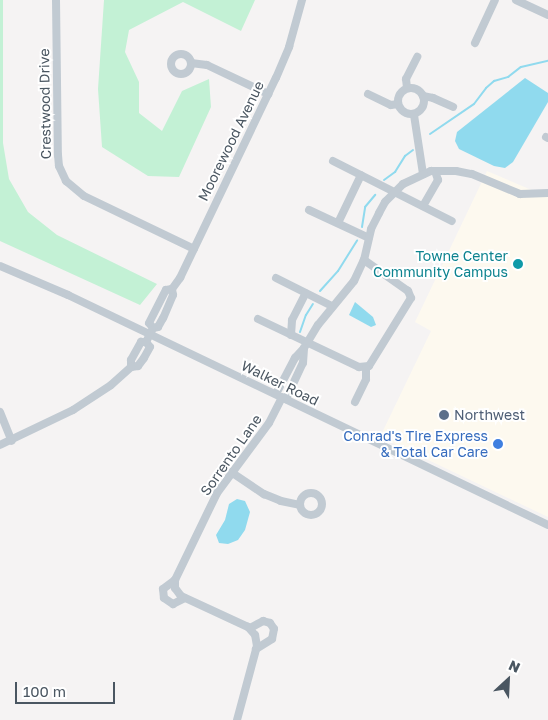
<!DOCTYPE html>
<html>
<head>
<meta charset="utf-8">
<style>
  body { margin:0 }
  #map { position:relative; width:548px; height:720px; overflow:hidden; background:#f5f3f3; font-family:"Golos Text",sans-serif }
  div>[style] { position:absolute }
  .commercial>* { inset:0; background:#fdf9ef }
  .green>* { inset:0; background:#c3f1d5 }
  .water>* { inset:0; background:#90daee }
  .stream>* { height:2px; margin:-1px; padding:0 1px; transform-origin:1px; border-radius:1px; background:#90daee }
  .minor>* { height:8px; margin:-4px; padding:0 4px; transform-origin:4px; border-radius:4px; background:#c1cad2 }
  .minor>.ring { margin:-4px; padding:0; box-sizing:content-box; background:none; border:8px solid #c1cad2; border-radius:50% }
  .dots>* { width:14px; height:14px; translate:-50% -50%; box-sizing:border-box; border:2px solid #fff; border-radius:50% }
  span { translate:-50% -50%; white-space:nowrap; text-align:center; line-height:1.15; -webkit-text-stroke:4px #fff; paint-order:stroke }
  .street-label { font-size:14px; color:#4a5661 }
  .culture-label { font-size:14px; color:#0d838f }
  .right { translate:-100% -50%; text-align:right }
  .service-label { font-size:14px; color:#4e5e75 }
  .left { translate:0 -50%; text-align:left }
  .shop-label { font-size:14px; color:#366cbe }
  .north { position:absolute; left:483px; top:655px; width:50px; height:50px; -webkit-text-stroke:4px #fff; paint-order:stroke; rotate:25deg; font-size:14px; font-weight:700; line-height:20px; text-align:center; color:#4a5661 }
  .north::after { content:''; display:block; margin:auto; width:18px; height:22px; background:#4a5661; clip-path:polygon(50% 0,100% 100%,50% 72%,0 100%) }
  .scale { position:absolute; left:15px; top:682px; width:100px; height:22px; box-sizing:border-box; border:2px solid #4a5661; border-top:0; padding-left:6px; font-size:15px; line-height:18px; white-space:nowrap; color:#4a5661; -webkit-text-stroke:4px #fff; paint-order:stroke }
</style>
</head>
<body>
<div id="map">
  <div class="commercial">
    <div style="clip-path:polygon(487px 171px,548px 197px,548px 517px,380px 437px,431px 331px,415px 322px)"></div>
  </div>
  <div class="green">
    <div style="clip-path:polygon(0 0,3px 0,3px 143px,9px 179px,28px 212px,57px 235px,157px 284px,140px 305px,0 241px)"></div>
    <div style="clip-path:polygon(104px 0,255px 0,241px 31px,183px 2px,129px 30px,125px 52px,139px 82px,139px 113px,162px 131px,182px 91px,209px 79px,211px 107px,179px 177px,148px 176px,102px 147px,98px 89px)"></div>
  </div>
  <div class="water">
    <div style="clip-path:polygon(525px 78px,548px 93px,548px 102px,513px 162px,505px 168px,494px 166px,459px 149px,455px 141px,457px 132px)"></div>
    <div style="clip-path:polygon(355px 302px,373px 317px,376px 325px,371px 327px,349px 315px)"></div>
    <div style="clip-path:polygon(237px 499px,245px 501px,250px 512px,245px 530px,238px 540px,228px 544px,219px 543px,216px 535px,225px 520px,229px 504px)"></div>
  </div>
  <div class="stream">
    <div style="left:430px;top:134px;width:53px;rotate:-34.3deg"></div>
    <div style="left:474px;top:104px;width:20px;rotate:-53deg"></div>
    <div style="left:486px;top:88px;width:11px;rotate:-41deg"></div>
    <div style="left:494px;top:81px;width:15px;rotate:-16deg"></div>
    <div style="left:508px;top:77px;width:16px;rotate:-38deg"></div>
    <div style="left:521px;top:67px;width:28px;rotate:-13deg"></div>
    <div style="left:384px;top:180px;width:14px;rotate:-36deg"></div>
    <div style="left:395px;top:172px;width:19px;rotate:-58deg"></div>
    <div style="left:405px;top:156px;width:10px;rotate:-37deg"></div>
    <div style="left:362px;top:227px;width:20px;rotate:-81deg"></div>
    <div style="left:365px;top:207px;width:16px;rotate:-50deg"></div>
    <div style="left:320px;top:291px;width:27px;rotate:-48deg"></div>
    <div style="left:338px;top:271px;width:36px;rotate:-58deg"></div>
    <div style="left:300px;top:332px;width:18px;rotate:-71deg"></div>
    <div style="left:306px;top:315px;width:13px;rotate:-58deg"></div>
  </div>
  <div class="minor">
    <div style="left:56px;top:0;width:155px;rotate:89.3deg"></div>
    <div style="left:58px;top:155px;width:11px;rotate:85deg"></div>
    <div style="left:59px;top:166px;width:17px;rotate:65deg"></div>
    <div style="left:66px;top:181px;width:23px;rotate:40deg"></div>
    <div style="left:84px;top:196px;width:122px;rotate:25.7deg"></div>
    <div style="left:516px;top:0;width:35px;rotate:25deg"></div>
    <div style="left:475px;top:43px;width:47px;rotate:-65.1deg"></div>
    <div class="ring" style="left:171px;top:54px;width:12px;height:12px"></div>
    <div style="left:191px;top:63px;width:16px;rotate:7deg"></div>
    <div style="left:207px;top:65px;width:68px;rotate:25.4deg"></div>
    <div style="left:407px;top:88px;width:9px;rotate:-96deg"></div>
    <div style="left:406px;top:79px;width:25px;rotate:-63deg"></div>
    <div class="ring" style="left:398px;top:88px;width:18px;height:18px"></div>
    <div style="left:368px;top:94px;width:25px;rotate:26deg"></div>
    <div style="left:391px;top:105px;width:7px;rotate:-8deg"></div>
    <div style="left:423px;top:96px;width:10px;rotate:11deg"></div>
    <div style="left:433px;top:98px;width:22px;rotate:24deg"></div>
    <div style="left:414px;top:115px;width:60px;rotate:81.3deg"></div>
    <div style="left:546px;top:137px;width:2px;rotate:27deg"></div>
    <div style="left:333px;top:161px;width:133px;rotate:26.8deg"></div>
    <div style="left:423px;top:206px;width:30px;rotate:-60deg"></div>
    <div style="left:438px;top:180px;width:9px;rotate:-108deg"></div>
    <div style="left:309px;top:210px;width:66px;rotate:25deg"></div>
    <div style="left:338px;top:223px;width:53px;rotate:-64.4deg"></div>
    <div style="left:0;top:266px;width:74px;rotate:23.1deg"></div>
    <div style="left:68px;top:295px;width:532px;rotate:25.6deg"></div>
    <div style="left:276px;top:278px;width:63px;rotate:26.6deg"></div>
    <div style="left:172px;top:289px;width:6px;rotate:81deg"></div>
    <div style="left:173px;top:295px;width:25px;rotate:113deg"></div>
    <div style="left:163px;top:318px;width:10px;rotate:119deg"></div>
    <div style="left:158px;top:327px;width:5px;rotate:169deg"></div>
    <div style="left:153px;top:328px;width:6px;rotate:-129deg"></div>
    <div style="left:149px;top:323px;width:37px;rotate:-63deg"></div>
    <div style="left:166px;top:290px;width:6px;rotate:-9deg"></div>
    <div style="left:172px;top:289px;width:14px;rotate:-54deg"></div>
    <div style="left:180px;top:278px;width:222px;rotate:-64.4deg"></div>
    <div style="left:276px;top:78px;width:34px;rotate:-67deg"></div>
    <div style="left:289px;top:47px;width:49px;rotate:-74.5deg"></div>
    <div style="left:258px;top:319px;width:112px;rotate:25.4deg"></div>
    <div style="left:359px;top:367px;width:10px;rotate:-6deg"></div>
    <div style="left:369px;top:366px;width:80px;rotate:-58.3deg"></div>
    <div style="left:411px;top:298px;width:8px;rotate:-113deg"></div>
    <div style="left:408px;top:291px;width:54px;rotate:-144.8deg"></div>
    <div style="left:291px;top:335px;width:15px;rotate:-86deg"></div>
    <div style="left:292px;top:320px;width:30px;rotate:-63deg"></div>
    <div style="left:146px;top:342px;width:6px;rotate:51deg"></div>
    <div style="left:150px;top:347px;width:13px;rotate:119deg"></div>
    <div style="left:144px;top:358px;width:10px;rotate:127deg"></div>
    <div style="left:138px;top:366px;width:7px;rotate:172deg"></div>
    <div style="left:131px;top:367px;width:7px;rotate:-90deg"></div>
    <div style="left:131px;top:360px;width:21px;rotate:-61deg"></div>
    <div style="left:141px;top:342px;width:5px"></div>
    <div style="left:146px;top:342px;width:13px;rotate:-63deg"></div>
    <div style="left:276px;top:394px;width:41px;rotate:-62.2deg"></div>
    <div style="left:295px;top:358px;width:13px;rotate:-48deg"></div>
    <div style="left:304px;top:348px;width:27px;rotate:-59deg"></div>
    <div style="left:318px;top:325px;width:57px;rotate:-50.7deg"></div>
    <div style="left:354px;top:281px;width:23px;rotate:-65deg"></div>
    <div style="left:364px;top:260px;width:32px;rotate:-77deg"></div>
    <div style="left:371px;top:229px;width:18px;rotate:-63deg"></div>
    <div style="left:379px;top:213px;width:13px;rotate:-61deg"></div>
    <div style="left:385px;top:202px;width:25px;rotate:-45deg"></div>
    <div style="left:403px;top:184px;width:31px;rotate:-25deg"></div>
    <div style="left:431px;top:171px;width:25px"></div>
    <div style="left:456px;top:171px;width:16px;rotate:11deg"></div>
    <div style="left:472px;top:174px;width:52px;rotate:22.6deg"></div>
    <div style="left:520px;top:194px;width:28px;rotate:-2deg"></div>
    <div style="left:286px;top:399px;width:40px;rotate:-65deg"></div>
    <div style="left:303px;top:363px;width:15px;rotate:-86deg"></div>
    <div style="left:355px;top:402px;width:25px;rotate:-64deg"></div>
    <div style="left:366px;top:379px;width:11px;rotate:-90deg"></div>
    <div style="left:0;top:412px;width:31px;rotate:68deg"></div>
    <div style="left:0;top:445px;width:81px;rotate:-25.6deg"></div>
    <div style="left:73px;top:410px;width:45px;rotate:-33.3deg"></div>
    <div style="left:111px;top:385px;width:27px;rotate:-42deg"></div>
    <div style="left:231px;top:472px;width:40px;rotate:34deg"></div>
    <div style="left:264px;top:494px;width:18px;rotate:22deg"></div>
    <div style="left:281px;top:501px;width:19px;rotate:12deg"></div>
    <div class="ring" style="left:300px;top:493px;width:14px;height:14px"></div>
    <div style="left:175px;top:580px;width:15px;rotate:143deg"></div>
    <div style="left:163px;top:589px;width:9px;rotate:84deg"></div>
    <div style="left:164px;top:598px;width:11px;rotate:34deg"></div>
    <div style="left:173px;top:604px;width:13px;rotate:-27deg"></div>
    <div style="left:250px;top:628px;width:15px;rotate:-28deg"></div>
    <div style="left:263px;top:621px;width:7px;rotate:16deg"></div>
    <div style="left:270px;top:623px;width:7px;rotate:56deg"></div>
    <div style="left:274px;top:629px;width:10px;rotate:101deg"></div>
    <div style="left:272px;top:639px;width:19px;rotate:148deg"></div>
    <div style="left:237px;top:720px;width:77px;rotate:-74.9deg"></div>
    <div style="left:257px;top:646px;width:11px;rotate:-100deg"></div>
    <div style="left:255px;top:635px;width:11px;rotate:-131deg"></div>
    <div style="left:248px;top:627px;width:74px;rotate:-155.2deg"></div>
    <div style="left:181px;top:596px;width:10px;rotate:-127deg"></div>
    <div style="left:175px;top:588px;width:8px;rotate:-90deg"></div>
    <div style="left:175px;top:580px;width:97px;rotate:-64.2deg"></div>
    <div style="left:217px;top:493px;width:87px;rotate:-53.4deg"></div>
    <div style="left:269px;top:423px;width:29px;rotate:-63deg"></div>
  </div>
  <div class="dots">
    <div style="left:518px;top:264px;background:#0f9aa8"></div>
    <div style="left:444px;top:415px;background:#5c6f8a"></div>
    <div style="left:498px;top:444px;background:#3f7fe0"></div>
  </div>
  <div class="street-label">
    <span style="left:45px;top:104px;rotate:-91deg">Crestwood Drive</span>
    <span style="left:231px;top:141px;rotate:-64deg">Moorewood Avenue</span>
    <span style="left:280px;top:383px;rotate:26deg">Walker Road</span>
    <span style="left:231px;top:455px;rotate:-55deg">Sorrento Lane</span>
  </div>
  <div class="culture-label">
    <span class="right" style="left:508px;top:264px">Towne Center<br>Community Campus</span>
  </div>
  <div class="service-label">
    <span class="left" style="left:454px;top:415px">Northwest</span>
  </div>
  <div class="shop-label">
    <span class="right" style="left:488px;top:444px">Conrad's Tire Express<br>&amp; Total Car Care</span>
  </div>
  <div class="north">N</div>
  <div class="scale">100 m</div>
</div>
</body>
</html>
